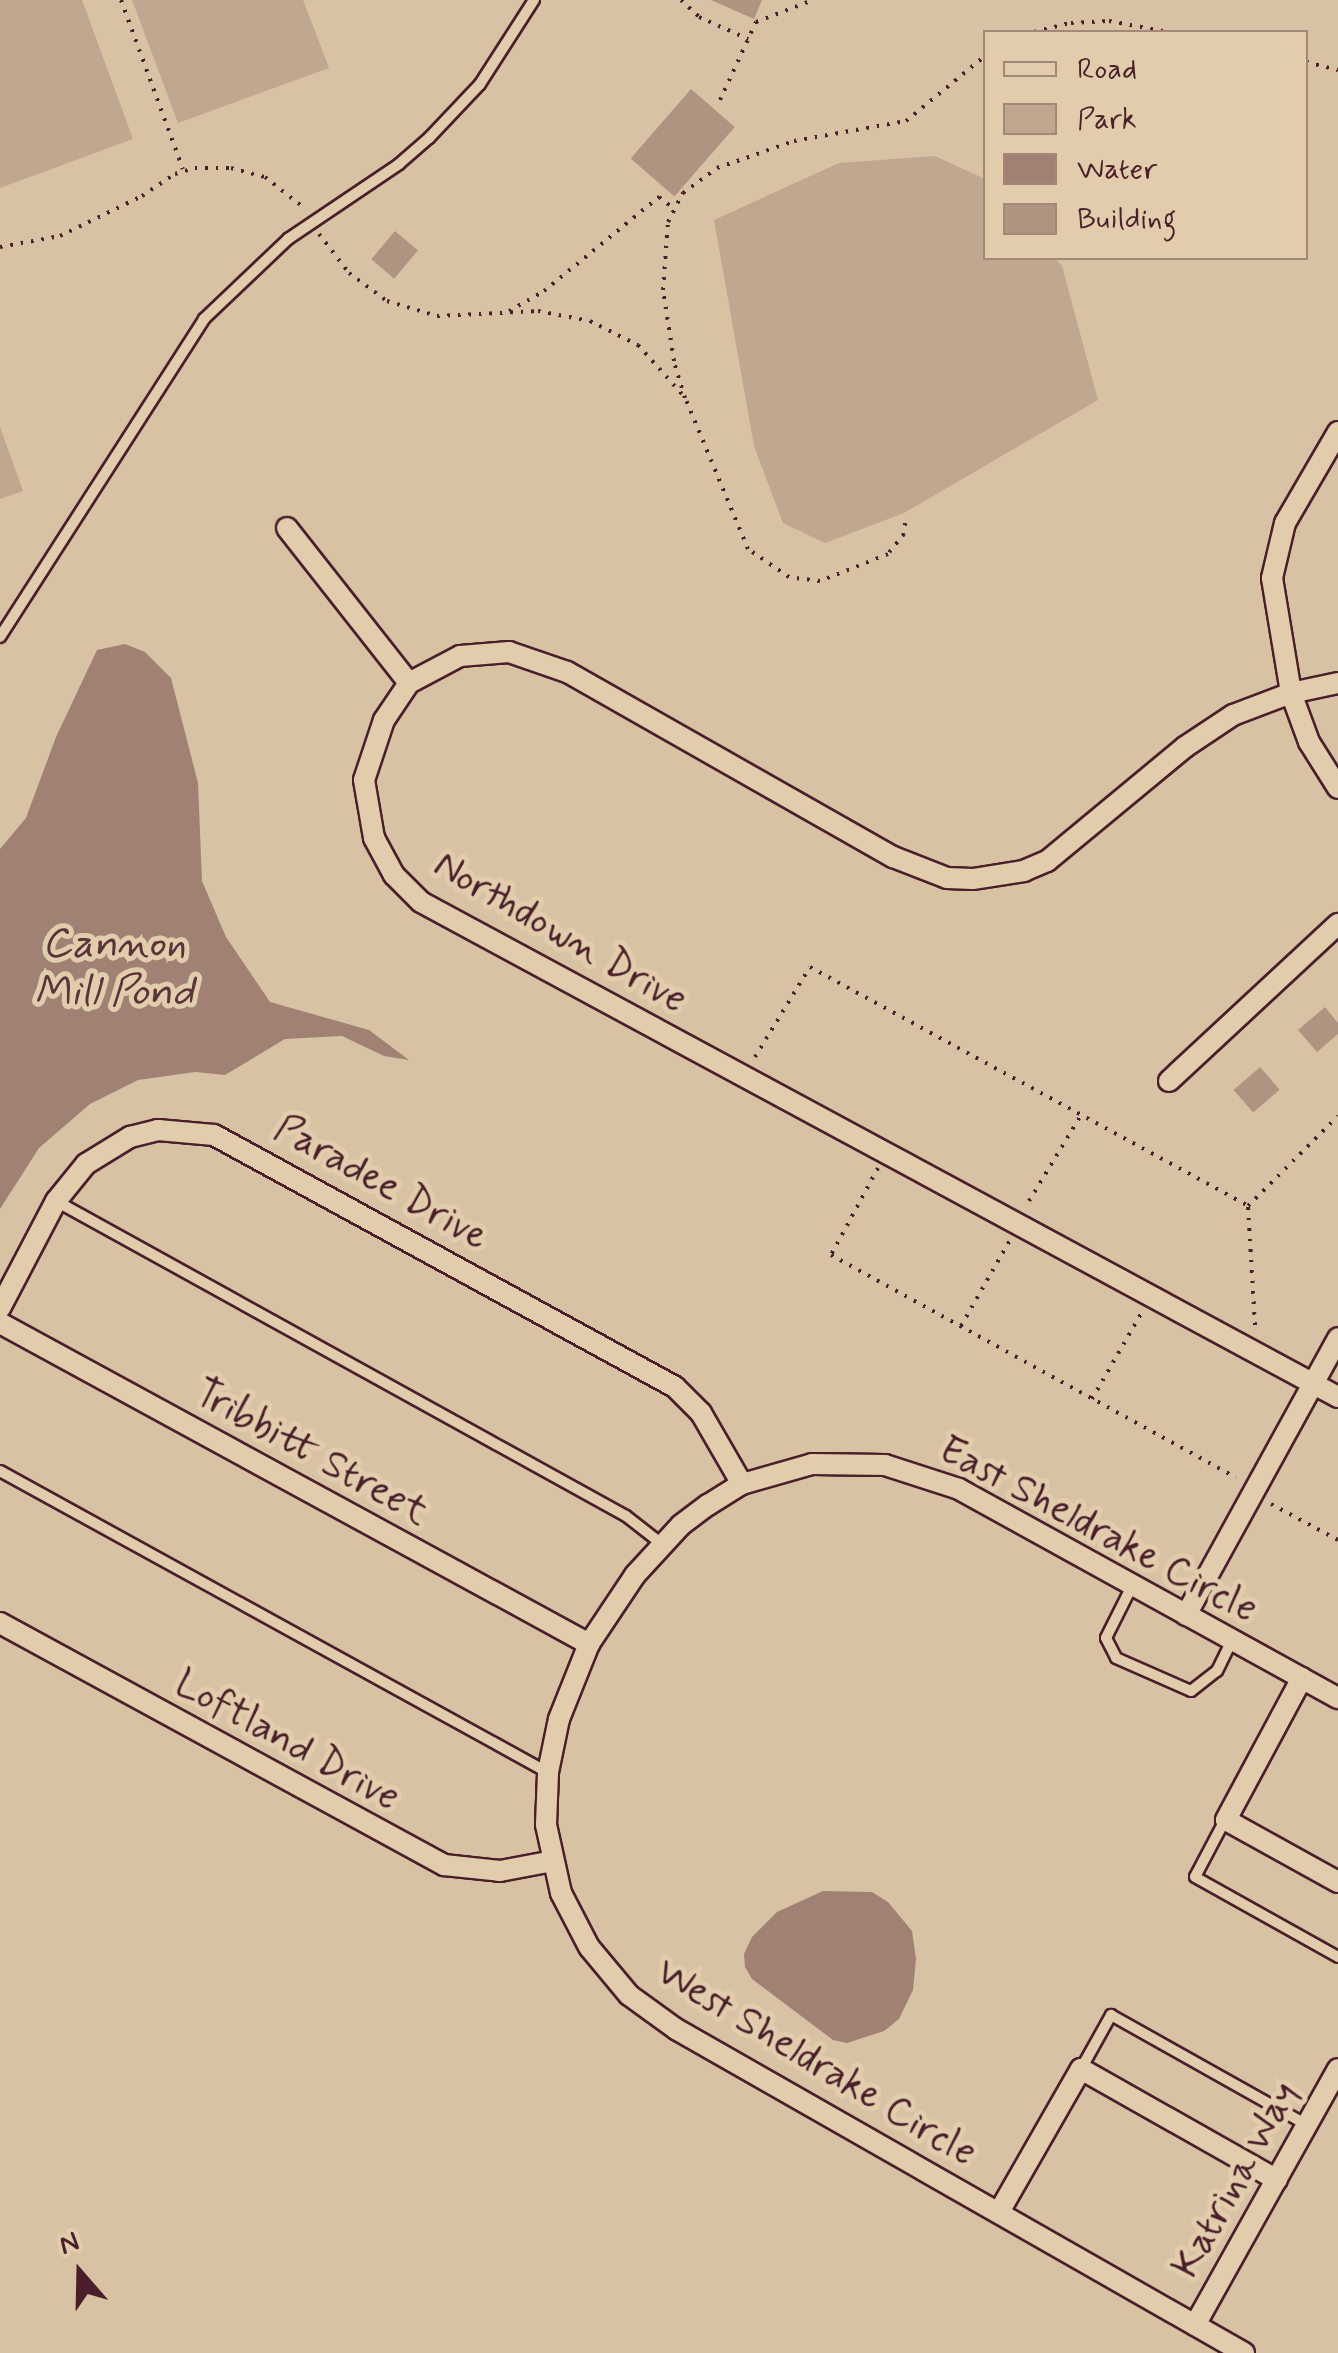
<!DOCTYPE html>
<html>
<head>
<meta charset="utf-8">
<style>
  body { margin:0 }
  #map { position:relative; width:1338px; height:2353px; overflow:hidden; background:#d8c2a4; font-family:Mynerve,sans-serif }
  div>[style] { position:absolute }
  .green>* { inset:0; background:#c0a790 }
  .water>* { inset:0; background:#a08174 }
  .building>* { inset:0; background:#b09482; transform-origin:0 0 }
  .path>* { height:4px; margin-top:-2px; transform-origin:0; background:repeating-linear-gradient(90deg,#4a1f2b 0 2.5px,transparent 0 10.5px) }
  .roads { filter:drop-shadow(2px 0 #4a1f2b) drop-shadow(-2px 0 #4a1f2b) drop-shadow(0 2px #4a1f2b) drop-shadow(0 -2px #4a1f2b) }
  .service>* { height:10px; margin:-5px; padding:0 5px; transform-origin:5px; border-radius:5px; background:#e1cdac }
  .minor>* { height:20px; margin:-10px; padding:0 10px; transform-origin:10px; border-radius:10px; background:#e1cdac }
  span { translate:-50% -50%; white-space:nowrap; text-align:center; line-height:1.15; -webkit-text-stroke:10px #e1cdac; paint-order:stroke }
  .street-label { font-size:40px; color:#4a1f2b }
  .water-label { font-size:42px; color:#5b333a; font-style:italic }
  .legend { position:absolute; left:983px; top:30px; width:325px; height:230px; box-sizing:border-box; background:#e1cdac; border:2px solid #a58778; margin:0; padding:12px 18px; list-style:none; font-size:30px; color:#4a1f2b }
  .legend li { display:flex; align-items:center; gap:20px; height:50px }
  .legend b { width:50px; border:2px solid #a58778 }
  .north { position:absolute; left:30px; top:2223px; width:100px; height:100px; -webkit-text-stroke:8px #e1cdac; paint-order:stroke; rotate:340deg; font-size:28px; font-weight:700; line-height:40px; text-align:center; color:#4a1f2b }
  .north::after { content:''; display:block; margin:auto; width:35px; height:45px; background:#4a1f2b; clip-path:polygon(50% 0,100% 100%,50% 72%,0 100%) }
</style>
</head>
<body>
<div id="map">
  <div class="green">
    <div style="clip-path:polygon(0 0,82px 0,133px 139px,0 188px)"></div>
    <div style="clip-path:polygon(132px 0,303px 0,329px 68px,178px 123px)"></div>
    <div style="clip-path:polygon(935px 156px,985px 179px,986px 258px,1055px 258px,1062px 266px,1098px 400px,904px 513px,825px 543px,783px 523px,754px 446px,714px 220px,839px 163px)"></div>
    <div style="clip-path:polygon(0 427px,23px 491px,0 499px)"></div>
  </div>
  <div class="water">
    <div style="clip-path:polygon(125px 644px,145px 652px,171px 678px,198px 783px,202px 881px,226px 937px,270px 1002px,369px 1030px,409px 1060px,384px 1056px,342px 1036px,285px 1039px,225px 1075px,195px 1072px,138px 1080px,90px 1104px,39px 1148px,0 1209px,0 849px,26px 818px,56px 737px,97px 650px)"></div>
    <div style="clip-path:polygon(823px 1891px,872px 1892px,888px 1902px,912px 1931px,916px 1959px,913px 1990px,899px 2019px,884px 2031px,847px 2043px,833px 2040px,752px 1979px,745px 1967px,744px 1954px,752px 1937px,777px 1912px)"></div>
  </div>
  <div class="building">
    <div style="clip-path:polygon(711px 0,762px 0,754px 19px)"></div>
    <div style="left:691px;top:89px;width:58px;height:92px;rotate:41deg"></div>
    <div style="left:395px;top:231px;width:30px;height:37px;rotate:40deg"></div>
    <div style="clip-path:polygon(1325px 1007px,1338px 1023px,1338px 1034px,1317px 1052px,1298px 1030px)"></div>
    <div style="left:1260px;top:1067px;width:30px;height:35px;rotate:49deg"></div>
  </div>
  <div class="path">
    <div style="left:121px;top:0;width:180px;rotate:69.9deg"></div>
    <div style="left:681px;top:0;width:25px;rotate:43deg"></div>
    <div style="left:699px;top:17px;width:54px;rotate:24.2deg"></div>
    <div style="left:1034px;top:32px;width:38px;rotate:-14deg"></div>
    <div style="left:1071px;top:23px;width:38px;rotate:-3deg"></div>
    <div style="left:1109px;top:21px;width:60px;rotate:10.6deg"></div>
    <div style="left:1306px;top:62px;width:33px;rotate:14deg"></div>
    <div style="left:720px;top:100px;width:86px;rotate:-65.2deg"></div>
    <div style="left:756px;top:22px;width:61px;rotate:-21.1deg"></div>
    <div style="left:319px;top:234px;width:49px;rotate:52.4deg"></div>
    <div style="left:349px;top:273px;width:47px;rotate:36.4deg"></div>
    <div style="left:387px;top:301px;width:52px;rotate:16.7deg"></div>
    <div style="left:437px;top:316px;width:101px;rotate:-2.8deg"></div>
    <div style="left:538px;top:311px;width:53px;rotate:10.9deg"></div>
    <div style="left:590px;top:321px;width:54px;rotate:26.6deg"></div>
    <div style="left:638px;top:345px;width:66px;rotate:48.1deg"></div>
    <div style="left:0;top:247px;width:61px;rotate:-10.4deg"></div>
    <div style="left:60px;top:236px;width:91px;rotate:-26deg"></div>
    <div style="left:142px;top:196px;width:40px;rotate:-34deg"></div>
    <div style="left:175px;top:174px;width:21px;rotate:-17deg"></div>
    <div style="left:195px;top:168px;width:36px"></div>
    <div style="left:231px;top:168px;width:35px;rotate:15deg"></div>
    <div style="left:265px;top:177px;width:48px;rotate:38.3deg"></div>
    <div style="left:509px;top:311px;width:40px;rotate:-29.7deg"></div>
    <div style="left:544px;top:291px;width:149px;rotate:-39.3deg"></div>
    <div style="left:659px;top:197px;width:16px;rotate:38deg"></div>
    <div style="left:905px;top:523px;width:11px;rotate:95deg"></div>
    <div style="left:904px;top:534px;width:26px;rotate:129deg"></div>
    <div style="left:888px;top:554px;width:73px;rotate:158.3deg"></div>
    <div style="left:820px;top:581px;width:31px;rotate:-173deg"></div>
    <div style="left:789px;top:577px;width:50px;rotate:-145.7deg"></div>
    <div style="left:748px;top:549px;width:164px;rotate:-112.6deg"></div>
    <div style="left:685px;top:398px;width:39px;rotate:-107deg"></div>
    <div style="left:674px;top:361px;width:72px;rotate:-98.8deg"></div>
    <div style="left:663px;top:290px;width:68px;rotate:-85.8deg"></div>
    <div style="left:668px;top:222px;width:33px;rotate:-63deg"></div>
    <div style="left:683px;top:193px;width:42px;rotate:-36.3deg"></div>
    <div style="left:717px;top:168px;width:82px;rotate:-19.3deg"></div>
    <div style="left:794px;top:141px;width:114px;rotate:-10.1deg"></div>
    <div style="left:906px;top:121px;width:104px;rotate:-39.5deg"></div>
    <div style="left:755px;top:1057px;width:105px;rotate:-58.6deg"></div>
    <div style="left:810px;top:967px;width:499px;rotate:28.6deg"></div>
    <div style="left:878px;top:1168px;width:99px;rotate:118.4deg"></div>
    <div style="left:831px;top:1255px;width:462px;rotate:28.8deg"></div>
    <div style="left:1029px;top:1201px;width:100px;rotate:-58.8deg"></div>
    <div style="left:1255px;top:1325px;width:119px;rotate:-93.4deg"></div>
    <div style="left:1248px;top:1206px;width:127px;rotate:-45deg"></div>
    <div style="left:961px;top:1326px;width:99px;rotate:-60.3deg"></div>
    <div style="left:1092px;top:1399px;width:100px;rotate:-60.1deg"></div>
    <div style="left:1271px;top:1504px;width:76px;rotate:28.2deg"></div>
  </div>
  <div class="roads">
    <div class="service">
      <div style="left:0;top:637px;width:378px;rotate:-57.3deg"></div>
      <div style="left:204px;top:319px;width:116px;rotate:-43.6deg"></div>
      <div style="left:288px;top:239px;width:134px;rotate:-34deg"></div>
      <div style="left:399px;top:164px;width:40px;rotate:-41deg"></div>
      <div style="left:429px;top:138px;width:74px;rotate:-46.6deg"></div>
      <div style="left:480px;top:84px;width:100px;rotate:-57.3deg"></div>
      <div style="left:56px;top:1201px;width:651px;rotate:28.93deg"></div>
      <div style="left:626px;top:1516px;width:46px;rotate:37.9deg"></div>
      <div style="left:0;top:1471px;width:624px;rotate:28.82deg"></div>
      <div style="left:1132px;top:1586px;width:58px;rotate:116.6deg"></div>
      <div style="left:1106px;top:1638px;width:22px;rotate:63deg"></div>
      <div style="left:1116px;top:1658px;width:82px;rotate:23.7deg"></div>
      <div style="left:1191px;top:1691px;width:33px;rotate:-38deg"></div>
      <div style="left:1217px;top:1671px;width:34px;rotate:-64deg"></div>
      <div style="left:1225px;top:1820px;width:64px;rotate:117.8deg"></div>
      <div style="left:1195px;top:1877px;width:164px;rotate:29.2deg"></div>
      <div style="left:1081px;top:2069px;width:62px;rotate:-60.9deg"></div>
      <div style="left:1111px;top:2015px;width:225px;rotate:29.3deg"></div>
    </div>
    <div class="minor">
      <div style="left:1338px;top:432px;width:105px;rotate:120.2deg"></div>
      <div style="left:1285px;top:523px;width:57px;rotate:103.3deg"></div>
      <div style="left:1272px;top:578px;width:117px;rotate:80.6deg"></div>
      <div style="left:1291px;top:693px;width:52px;rotate:69.8deg"></div>
      <div style="left:1309px;top:742px;width:54px;rotate:57.8deg"></div>
      <div style="left:287px;top:528px;width:197px;rotate:51.8deg"></div>
      <div style="left:1338px;top:683px;width:48px;rotate:168deg"></div>
      <div style="left:1291px;top:693px;width:62px;rotate:159.2deg"></div>
      <div style="left:1233px;top:715px;width:58px;rotate:146.3deg"></div>
      <div style="left:1185px;top:747px;width:179px;rotate:140.4deg"></div>
      <div style="left:1047px;top:861px;width:25px;rotate:157deg"></div>
      <div style="left:1024px;top:871px;width:52px;rotate:171.1deg"></div>
      <div style="left:973px;top:879px;width:26px;rotate:-178deg"></div>
      <div style="left:947px;top:878px;width:58px;rotate:-158.7deg"></div>
      <div style="left:893px;top:857px;width:375px;rotate:-150.4deg"></div>
      <div style="left:567px;top:672px;width:61px;rotate:-161deg"></div>
      <div style="left:509px;top:652px;width:49px;rotate:175.3deg"></div>
      <div style="left:460px;top:656px;width:58px;rotate:152.1deg"></div>
      <div style="left:409px;top:683px;width:45px;rotate:124deg"></div>
      <div style="left:384px;top:720px;width:63px;rotate:108.4deg"></div>
      <div style="left:364px;top:780px;width:59px;rotate:80.2deg"></div>
      <div style="left:374px;top:838px;width:42px;rotate:61.6deg"></div>
      <div style="left:394px;top:875px;width:38px;rotate:45deg"></div>
      <div style="left:421px;top:902px;width:1042px;rotate:28.36deg"></div>
      <div style="left:1169px;top:1081px;width:231px;rotate:-42.9deg"></div>
      <div style="left:0;top:1308px;width:121px;rotate:-62.4deg"></div>
      <div style="left:56px;top:1201px;width:48px;rotate:-51deg"></div>
      <div style="left:86px;top:1164px;width:52px;rotate:-31.5deg"></div>
      <div style="left:130px;top:1137px;width:29px;rotate:-14deg"></div>
      <div style="left:158px;top:1130px;width:56px;rotate:5.1deg"></div>
      <div style="left:214px;top:1135px;width:525px;rotate:28.66deg"></div>
      <div style="left:675px;top:1387px;width:37px;rotate:45deg"></div>
      <div style="left:701px;top:1413px;width:82px;rotate:60deg"></div>
      <div style="left:0;top:1323px;width:671px;rotate:28.59deg"></div>
      <div style="left:1186px;top:1615px;width:316px;rotate:-61.2deg"></div>
      <div style="left:0;top:1623px;width:506px;rotate:28.59deg"></div>
      <div style="left:444px;top:1865px;width:56px;rotate:6.1deg"></div>
      <div style="left:500px;top:1871px;width:54px;rotate:-10.7deg"></div>
      <div style="left:1302px;top:1678px;width:161px;rotate:118.2deg"></div>
      <div style="left:1226px;top:1820px;width:128px;rotate:29deg"></div>
      <div style="left:999px;top:2212px;width:165px;rotate:-60.2deg"></div>
      <div style="left:1081px;top:2069px;width:225px;rotate:29.5deg"></div>
      <div style="left:1195px;top:2325px;width:293px;rotate:-60.8deg"></div>
      <div style="left:1244px;top:2353px;width:654px;rotate:-150.3deg"></div>
      <div style="left:676px;top:2029px;width:58px;rotate:-144.1deg"></div>
      <div style="left:629px;top:1995px;width:62px;rotate:-129.8deg"></div>
      <div style="left:589px;top:1947px;width:61px;rotate:-117.4deg"></div>
      <div style="left:561px;top:1893px;width:70px;rotate:-102.4deg"></div>
      <div style="left:546px;top:1825px;width:53px;rotate:-87.8deg"></div>
      <div style="left:548px;top:1772px;width:54px;rotate:-78.3deg"></div>
      <div style="left:559px;top:1719px;width:81px;rotate:-68.2deg"></div>
      <div style="left:589px;top:1644px;width:83px;rotate:-56.3deg"></div>
      <div style="left:635px;top:1575px;width:68px;rotate:-47.4deg"></div>
      <div style="left:681px;top:1525px;width:34px;rotate:-37deg"></div>
      <div style="left:708px;top:1505px;width:40px;rotate:-32deg"></div>
      <div style="left:742px;top:1484px;width:73px;rotate:-15.9deg"></div>
      <div style="left:812px;top:1464px;width:73px;rotate:0.8deg"></div>
      <div style="left:885px;top:1465px;width:78px;rotate:18deg"></div>
      <div style="left:959px;top:1489px;width:433px;rotate:28.9deg"></div>
    </div>
  </div>
  <div class="street-label">
    <span style="left:560px;top:933px;rotate:30deg">Northdown Drive</span>
    <span style="left:381px;top:1183px;rotate:29deg">Paradee Drive</span>
    <span style="left:311px;top:1453px;rotate:29deg">Tribbitt Street</span>
    <span style="left:1098px;top:1530px;rotate:28deg">East Sheldrake Circle</span>
    <span style="left:287px;top:1741px;rotate:29deg">Loftland Drive</span>
    <span style="left:816px;top:2063px;rotate:31deg">West Sheldrake Circle</span>
    <span style="left:1236px;top:2180px;rotate:-61deg">Katrina Way</span>
  </div>
  <div class="water-label">
    <span style="left:114px;top:969px">Cannon<br>Mill Pond</span>
  </div>
  <ul class="legend">
  <li><b style="height:12px;background:#e1cdac"></b>Road</li>
  <li><b style="height:28px;background:#c0a790"></b>Park</li>
  <li><b style="height:28px;background:#a08174"></b>Water</li>
  <li><b style="height:28px;background:#b09482"></b>Building</li>
  </ul>
  <div class="north">N</div>
</div>
</body>
</html>
